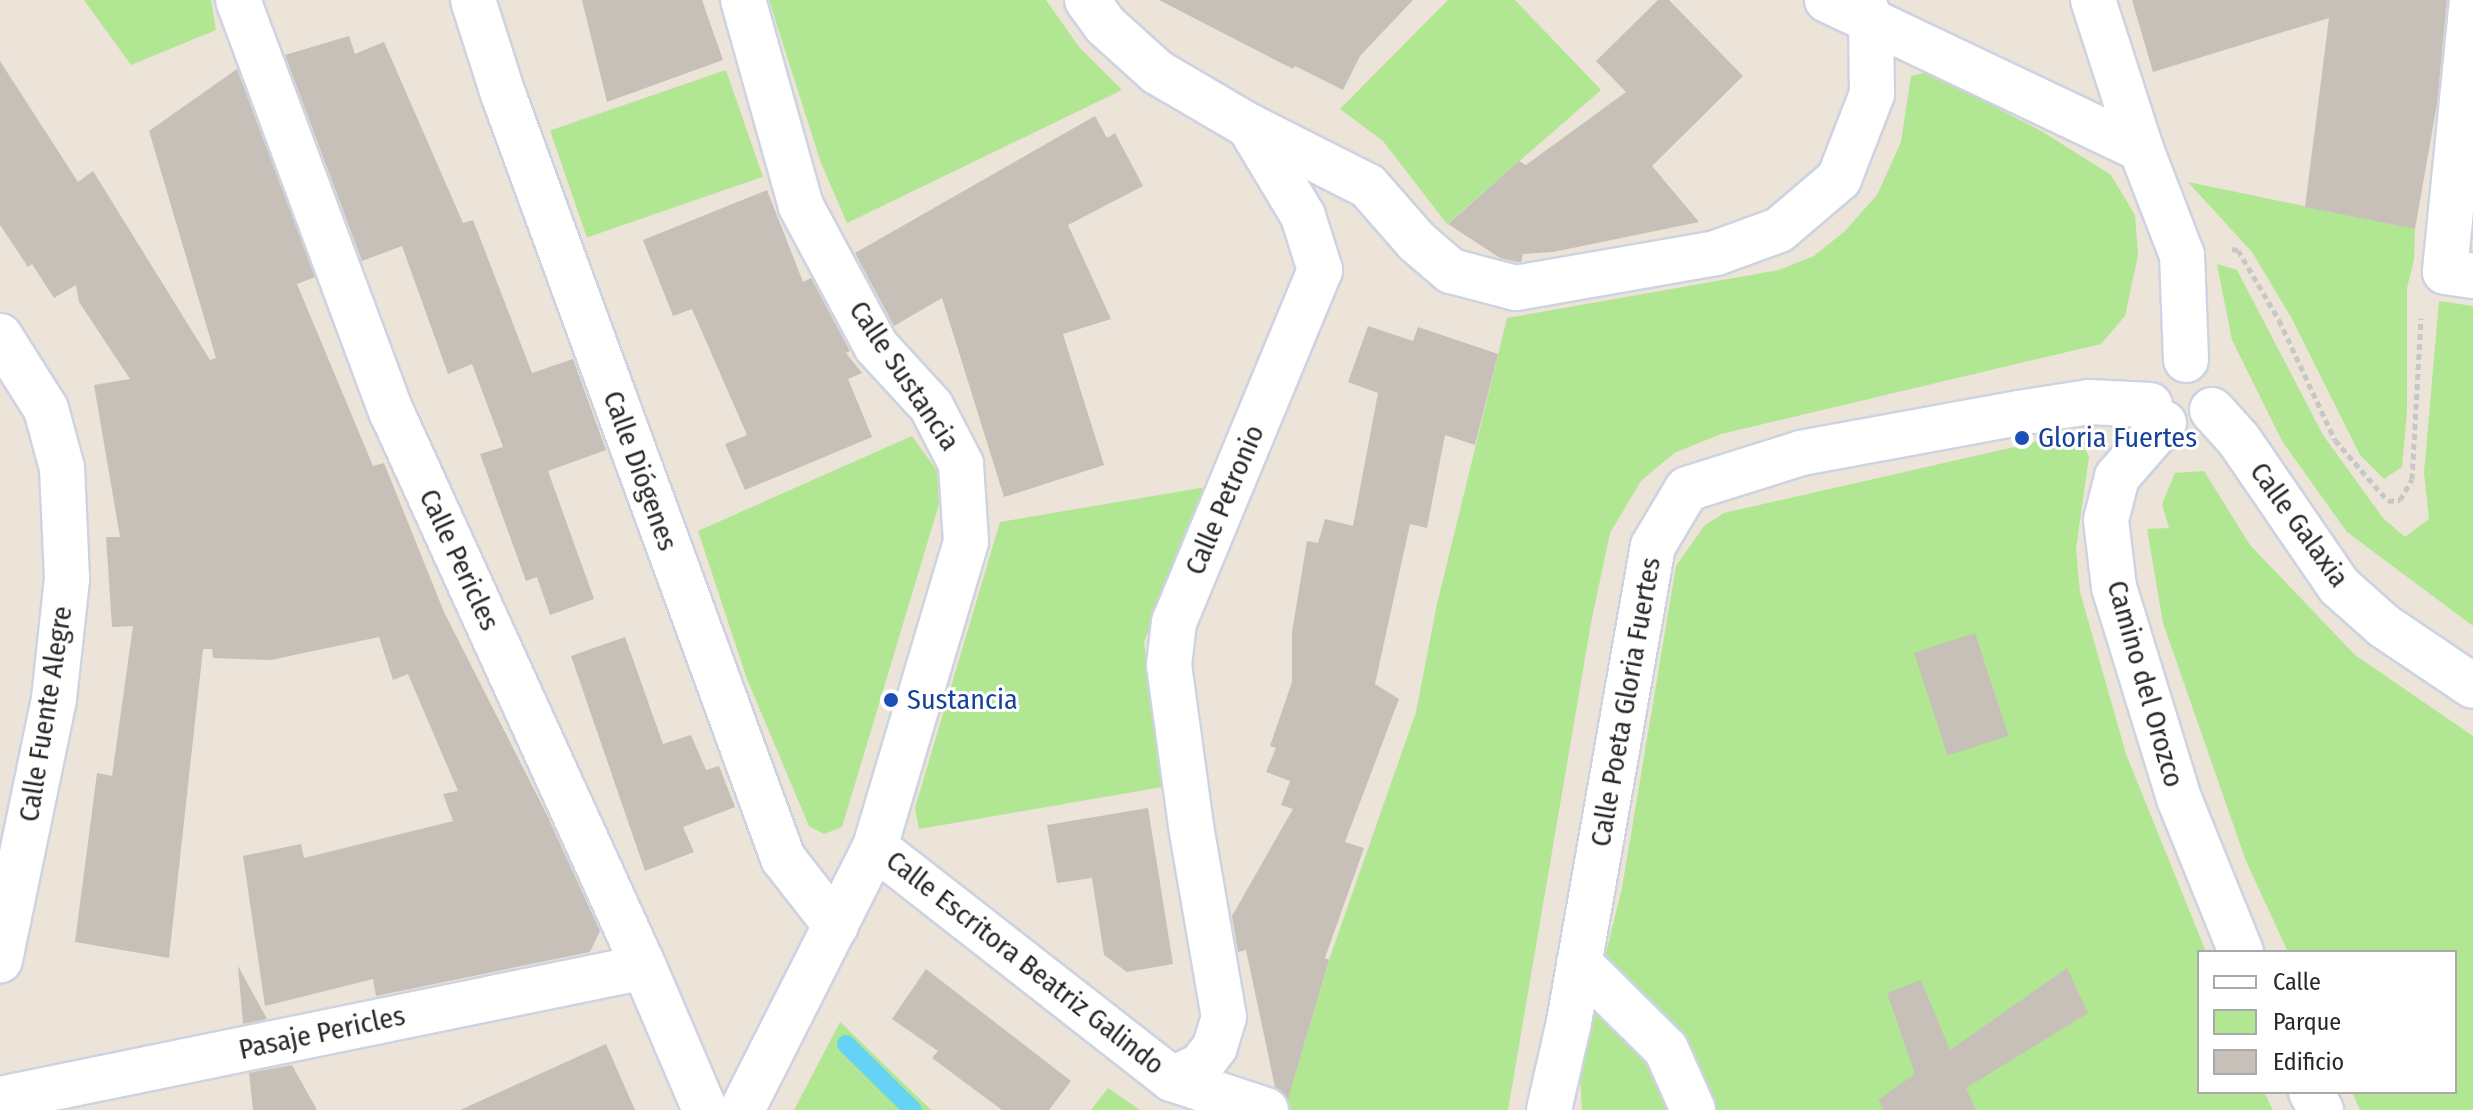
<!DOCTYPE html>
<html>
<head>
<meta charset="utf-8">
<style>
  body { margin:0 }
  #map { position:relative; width:2473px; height:1110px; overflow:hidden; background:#ece3d9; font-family:"Fira Sans Condensed",sans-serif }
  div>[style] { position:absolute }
  .green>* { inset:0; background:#b1e692; transform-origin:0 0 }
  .stream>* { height:18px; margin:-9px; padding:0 9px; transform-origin:9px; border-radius:9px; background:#66d3f4 }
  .building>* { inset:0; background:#c7c0b9; transform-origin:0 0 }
  .path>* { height:5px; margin-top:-2.5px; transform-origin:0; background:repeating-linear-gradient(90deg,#c7c7c7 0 6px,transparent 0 10px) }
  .roads { filter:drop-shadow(2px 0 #ced3e2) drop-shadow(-2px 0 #ced3e2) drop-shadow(0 2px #ced3e2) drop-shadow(0 -2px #ced3e2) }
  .street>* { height:44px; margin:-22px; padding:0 22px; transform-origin:22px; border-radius:22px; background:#fff }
  .secondary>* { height:44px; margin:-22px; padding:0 22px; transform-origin:22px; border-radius:22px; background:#fff }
  .dots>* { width:22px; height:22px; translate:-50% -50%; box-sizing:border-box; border:4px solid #fff; border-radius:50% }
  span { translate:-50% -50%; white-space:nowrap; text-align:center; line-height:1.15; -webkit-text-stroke:6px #fff; paint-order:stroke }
  .street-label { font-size:28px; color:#282828 }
  .transit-label { font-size:28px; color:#164399 }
  .left { translate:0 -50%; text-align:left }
  .legend { position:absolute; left:2197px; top:950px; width:260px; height:144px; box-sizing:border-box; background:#fff; border:2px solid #a9a9a9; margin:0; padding:10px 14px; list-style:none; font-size:24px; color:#282828 }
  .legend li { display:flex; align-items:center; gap:16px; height:40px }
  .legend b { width:40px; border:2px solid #a9a9a9 }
</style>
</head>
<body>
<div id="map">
  <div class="green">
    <div style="clip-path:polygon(84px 0,211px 0,216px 30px,131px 65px)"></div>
    <div style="clip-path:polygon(769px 0,1046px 0,1079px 47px,1122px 90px,847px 223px,821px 163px)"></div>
    <div style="clip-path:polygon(1448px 0,1515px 0,1601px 90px,1447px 224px,1383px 141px,1340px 109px)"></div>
    <div style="left:726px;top:70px;width:113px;height:186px;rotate:71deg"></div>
    <div style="clip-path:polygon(1927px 72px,2043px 132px,2111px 175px,2135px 215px,2138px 255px,2125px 316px,2101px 344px,1721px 434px,1674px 453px,1641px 481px,1610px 533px,1591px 623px,1508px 1110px,1236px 1110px,1254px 1105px,1295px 1075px,1329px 960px,1416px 712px,1437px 604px,1507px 318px,1779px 270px,1814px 256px,1845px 231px,1877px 195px,1901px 142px,1911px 76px)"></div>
    <div style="clip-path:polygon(2188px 182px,2415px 229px,2414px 260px,2407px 288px,2407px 412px,2402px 467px,2384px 479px,2360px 455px,2292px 319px,2252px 252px)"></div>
    <div style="clip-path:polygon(2217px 264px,2237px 270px,2323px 435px,2383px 518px,2405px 537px,2429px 519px,2424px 473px,2439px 301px,2473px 306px,2473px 626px,2347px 532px,2282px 441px,2232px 340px)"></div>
    <div style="clip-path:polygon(912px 436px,937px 471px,939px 504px,842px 827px,824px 834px,809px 826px,747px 679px,698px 531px)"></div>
    <div style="clip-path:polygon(2062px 436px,2081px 440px,2089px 457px,2076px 549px,2080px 592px,2126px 754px,2206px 952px,2199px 952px,2199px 1092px,2264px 1092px,2273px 1110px,1582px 1110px,1579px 1063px,1622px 888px,1676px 566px,1704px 526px,1724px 513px)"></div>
    <div style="clip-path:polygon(2204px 471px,2250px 545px,2355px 655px,2473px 736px,2473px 1110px,2360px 1110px,2352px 1092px,2455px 1092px,2455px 952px,2288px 952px,2246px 861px,2163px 623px,2147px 529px,2169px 528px,2162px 504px,2175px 473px)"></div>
    <div style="clip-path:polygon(1206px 487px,1144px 642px,1162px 787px,919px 829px,915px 808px,1000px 522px)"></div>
    <div style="clip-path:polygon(840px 1022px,929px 1108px,931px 1110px,794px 1110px)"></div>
    <div style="clip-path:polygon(1108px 1088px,1140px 1110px,1091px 1110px)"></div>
  </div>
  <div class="stream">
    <div style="left:846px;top:1044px;width:94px;rotate:44.6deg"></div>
  </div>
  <div class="building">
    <div style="clip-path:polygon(582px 0,702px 0,723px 60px,607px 102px)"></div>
    <div style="clip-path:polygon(1159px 0,1413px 0,1360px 56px,1343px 90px,1295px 66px,1293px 69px)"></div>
    <div style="clip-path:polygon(1658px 0,1669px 0,1743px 76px,1652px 166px,1699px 222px,1553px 252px,1523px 254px,1521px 262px,1517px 262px,1500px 258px,1448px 224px,1519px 161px,1526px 165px,1626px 92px,1596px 61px)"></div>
    <div style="clip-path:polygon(2132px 0,2447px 0,2437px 104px,2415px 229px,2305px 207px,2329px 18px,2153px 72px)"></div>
    <div style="clip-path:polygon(349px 36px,355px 54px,384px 42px,463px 223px,473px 220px,532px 373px,573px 359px,606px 450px,548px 471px,594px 599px,550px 615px,537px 577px,526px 581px,480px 454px,503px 447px,472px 364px,448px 374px,402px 246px,362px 261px,285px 55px)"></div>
    <div style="clip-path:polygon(0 61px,78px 182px,93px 171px,210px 360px,216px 358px,149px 131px,237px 69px,315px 277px,297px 284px,373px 466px,384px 463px,444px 612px,546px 813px,600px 931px,590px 952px,376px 996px,373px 979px,265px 1006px,243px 856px,301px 844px,304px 858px,453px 821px,443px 794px,458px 791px,408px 674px,393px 680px,379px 637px,271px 660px,213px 658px,212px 649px,203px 649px,169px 958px,75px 942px,97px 773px,112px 776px,133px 626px,112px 627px,106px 537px,120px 537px,94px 385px,130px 379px,79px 302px,76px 285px,54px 298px,32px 264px,28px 267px,0 225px)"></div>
    <div style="clip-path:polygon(1095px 116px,1107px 138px,1115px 133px,1143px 186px,1068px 225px,1111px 319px,1063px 334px,1104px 465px,1004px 497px,942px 298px,894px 326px,855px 253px)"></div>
    <div style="clip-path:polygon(767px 190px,803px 282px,811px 278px,850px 351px,846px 353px,862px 373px,848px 379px,872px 437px,745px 490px,725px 444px,747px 435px,692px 309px,673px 316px,643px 240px)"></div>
    <div style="clip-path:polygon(1368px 326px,1413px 341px,1418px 327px,1498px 354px,1475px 445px,1445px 435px,1427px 528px,1410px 524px,1375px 684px,1399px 699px,1345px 842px,1364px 848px,1325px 958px,1329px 960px,1288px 1099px,1275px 1087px,1246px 950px,1238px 952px,1232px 916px,1293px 809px,1281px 805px,1290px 781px,1266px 772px,1276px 748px,1270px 746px,1292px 682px,1292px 632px,1307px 541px,1318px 543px,1325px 519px,1353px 526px,1378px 393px,1348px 382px)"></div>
    <div style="left:1975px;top:633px;width:108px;height:64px;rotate:72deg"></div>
    <div style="clip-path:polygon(625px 637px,663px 744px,691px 735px,706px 770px,719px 766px,735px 807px,683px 827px,694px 852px,645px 871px,571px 656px)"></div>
    <div style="clip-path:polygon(1148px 808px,1173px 964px,1127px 972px,1104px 955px,1092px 878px,1057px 883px,1047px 825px)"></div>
    <div style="clip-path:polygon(238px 966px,267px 1019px,243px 1024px)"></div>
    <div style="clip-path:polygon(2067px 968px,2088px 1013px,1966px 1088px,1976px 1110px,1884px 1110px,1878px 1100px,1915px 1074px,1887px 993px,1921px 980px,1950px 1050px)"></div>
    <div style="clip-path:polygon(926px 969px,1071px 1081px,1049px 1110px,1002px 1110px,932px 1058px,938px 1051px,892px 1019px)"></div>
    <div style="clip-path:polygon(606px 1044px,635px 1110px,460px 1110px)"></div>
    <div style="clip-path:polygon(292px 1065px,317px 1110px,253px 1110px,249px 1073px)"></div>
  </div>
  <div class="path">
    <div style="left:2232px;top:249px;width:6px;rotate:9deg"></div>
    <div style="left:2238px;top:250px;width:81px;rotate:59.6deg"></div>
    <div style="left:2279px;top:320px;width:132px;rotate:65deg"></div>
    <div style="left:2335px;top:440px;width:81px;rotate:49deg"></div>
    <div style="left:2388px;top:501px;width:12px;rotate:-5deg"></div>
    <div style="left:2400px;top:500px;width:24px;rotate:-60deg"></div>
    <div style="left:2412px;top:479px;width:161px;rotate:-86.8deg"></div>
  </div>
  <div class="roads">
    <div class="street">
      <div style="left:238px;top:0;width:441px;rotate:69.6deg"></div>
      <div style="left:392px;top:413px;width:609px;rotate:65.54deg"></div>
      <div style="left:644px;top:967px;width:155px;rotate:66.9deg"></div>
      <div style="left:473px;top:0;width:96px;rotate:72.3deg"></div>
      <div style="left:502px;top:91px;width:817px;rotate:69.88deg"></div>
      <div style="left:783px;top:858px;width:86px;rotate:52.1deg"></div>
      <div style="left:1087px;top:0;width:31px;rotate:54deg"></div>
      <div style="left:1105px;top:25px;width:70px;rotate:42.1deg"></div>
      <div style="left:1157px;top:72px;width:107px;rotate:30.4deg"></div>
      <div style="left:1249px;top:126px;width:105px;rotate:59deg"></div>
      <div style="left:1303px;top:216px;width:57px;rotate:72.5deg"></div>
      <div style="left:1320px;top:270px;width:381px;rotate:112.5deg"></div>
      <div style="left:1174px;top:622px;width:43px;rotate:96.6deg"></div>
      <div style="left:1169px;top:665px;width:169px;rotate:82.2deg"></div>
      <div style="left:1192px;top:832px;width:188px;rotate:80.2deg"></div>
      <div style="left:1224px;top:1017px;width:31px;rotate:107deg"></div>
      <div style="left:1215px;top:1047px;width:24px;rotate:128deg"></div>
      <div style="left:1200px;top:1066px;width:31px;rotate:155deg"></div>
      <div style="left:1827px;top:0;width:348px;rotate:25.4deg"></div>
      <div style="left:2093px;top:0;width:157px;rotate:72.1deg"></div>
      <div style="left:2141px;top:149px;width:114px;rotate:68.9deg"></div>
      <div style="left:2182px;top:255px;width:105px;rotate:87.8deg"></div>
      <div style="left:2472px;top:0;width:273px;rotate:95.7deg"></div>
      <div style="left:2445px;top:272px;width:28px;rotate:8deg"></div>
      <div style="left:1249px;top:126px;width:133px;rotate:26.8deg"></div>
      <div style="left:1368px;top:186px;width:74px;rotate:48.8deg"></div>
      <div style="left:1417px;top:242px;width:45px;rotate:40.5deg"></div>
      <div style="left:1451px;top:271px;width:67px;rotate:14.7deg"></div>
      <div style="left:1516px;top:288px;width:203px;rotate:-9.9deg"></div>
      <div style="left:1716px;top:253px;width:67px;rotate:-20.1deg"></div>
      <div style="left:1779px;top:230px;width:79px;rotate:-40.4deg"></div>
      <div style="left:1839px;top:179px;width:91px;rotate:-68.8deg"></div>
      <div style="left:1872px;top:94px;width:72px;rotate:-90.8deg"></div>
      <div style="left:1871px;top:22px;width:23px;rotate:-110deg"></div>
      <div style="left:2212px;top:410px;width:40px;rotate:48deg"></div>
      <div style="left:2239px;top:440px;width:177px;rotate:55.6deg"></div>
      <div style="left:2339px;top:586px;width:60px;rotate:41.6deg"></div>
      <div style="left:2384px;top:626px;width:107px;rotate:34deg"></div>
      <div style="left:2164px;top:423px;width:72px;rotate:131deg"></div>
      <div style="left:2117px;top:477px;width:44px;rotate:104.3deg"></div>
      <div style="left:2106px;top:520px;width:67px;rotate:83.2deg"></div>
      <div style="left:2114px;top:587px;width:224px;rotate:72.9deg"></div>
      <div style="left:2180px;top:801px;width:163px;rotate:68deg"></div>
      <div style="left:875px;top:847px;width:377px;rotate:38deg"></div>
      <div style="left:1172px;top:1079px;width:99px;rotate:18.3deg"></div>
      <div style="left:1579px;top:963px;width:122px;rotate:44.7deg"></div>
      <div style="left:1666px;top:1049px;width:67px;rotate:66.1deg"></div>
      <div style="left:2311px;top:1092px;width:21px;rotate:61deg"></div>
      <div style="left:0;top:1099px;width:657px;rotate:-11.58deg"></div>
      <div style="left:742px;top:1110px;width:295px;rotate:-63.2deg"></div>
      <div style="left:875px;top:847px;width:318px;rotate:-73.4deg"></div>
      <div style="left:966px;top:542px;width:78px;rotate:-93.7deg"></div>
      <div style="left:961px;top:464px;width:65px;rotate:-117.3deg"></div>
      <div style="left:931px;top:406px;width:81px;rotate:-132.5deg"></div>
      <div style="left:876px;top:346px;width:159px;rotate:-118.2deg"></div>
      <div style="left:801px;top:206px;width:214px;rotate:-105.7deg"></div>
      <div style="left:1549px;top:1110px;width:90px;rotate:-77.2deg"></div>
      <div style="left:1569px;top:1022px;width:483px;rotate:-80deg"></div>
      <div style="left:1653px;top:546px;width:66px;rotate:-59.2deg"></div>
      <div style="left:1687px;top:489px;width:120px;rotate:-17.5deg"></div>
      <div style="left:1801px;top:453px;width:222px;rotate:-10.4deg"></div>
      <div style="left:2019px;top:413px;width:71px;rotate:-8.9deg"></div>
      <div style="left:2089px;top:402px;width:61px;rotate:2.8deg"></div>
    </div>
    <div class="secondary">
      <div style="left:0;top:336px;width:86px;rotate:57.8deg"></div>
      <div style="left:46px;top:409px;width:61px;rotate:74.8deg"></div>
      <div style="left:62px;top:468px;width:111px;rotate:87.4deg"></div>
      <div style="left:67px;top:579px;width:121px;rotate:96.2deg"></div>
      <div style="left:54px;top:699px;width:267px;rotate:101.7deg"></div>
    </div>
  </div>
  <div class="dots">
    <div style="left:2022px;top:438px;background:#1a4fb4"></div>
    <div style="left:891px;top:700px;background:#1a4fb4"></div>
  </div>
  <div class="street-label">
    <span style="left:904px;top:376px;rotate:56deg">Calle Sustancia</span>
    <span style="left:640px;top:471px;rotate:70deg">Calle Diógenes</span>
    <span style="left:1225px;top:500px;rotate:-67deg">Calle Petronio</span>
    <span style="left:2299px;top:525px;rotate:54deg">Calle Galaxia</span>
    <span style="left:459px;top:560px;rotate:65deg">Calle Pericles</span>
    <span style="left:2145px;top:684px;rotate:74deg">Camino del Orozco</span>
    <span style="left:1626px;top:702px;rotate:-80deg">Calle Poeta Gloria Fuertes</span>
    <span style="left:46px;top:714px;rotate:-81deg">Calle Fuente Alegre</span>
    <span style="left:1025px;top:963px;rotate:38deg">Calle Escritora Beatriz Galindo</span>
    <span style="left:322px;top:1033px;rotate:-12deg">Pasaje Pericles</span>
  </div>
  <div class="transit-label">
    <span class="left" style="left:2038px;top:438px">Gloria Fuertes</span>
    <span class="left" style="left:907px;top:700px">Sustancia</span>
  </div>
  <ul class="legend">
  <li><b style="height:10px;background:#fff"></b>Calle</li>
  <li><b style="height:22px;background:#b1e692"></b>Parque</li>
  <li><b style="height:22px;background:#c7c0b9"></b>Edificio</li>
  </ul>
</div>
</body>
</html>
